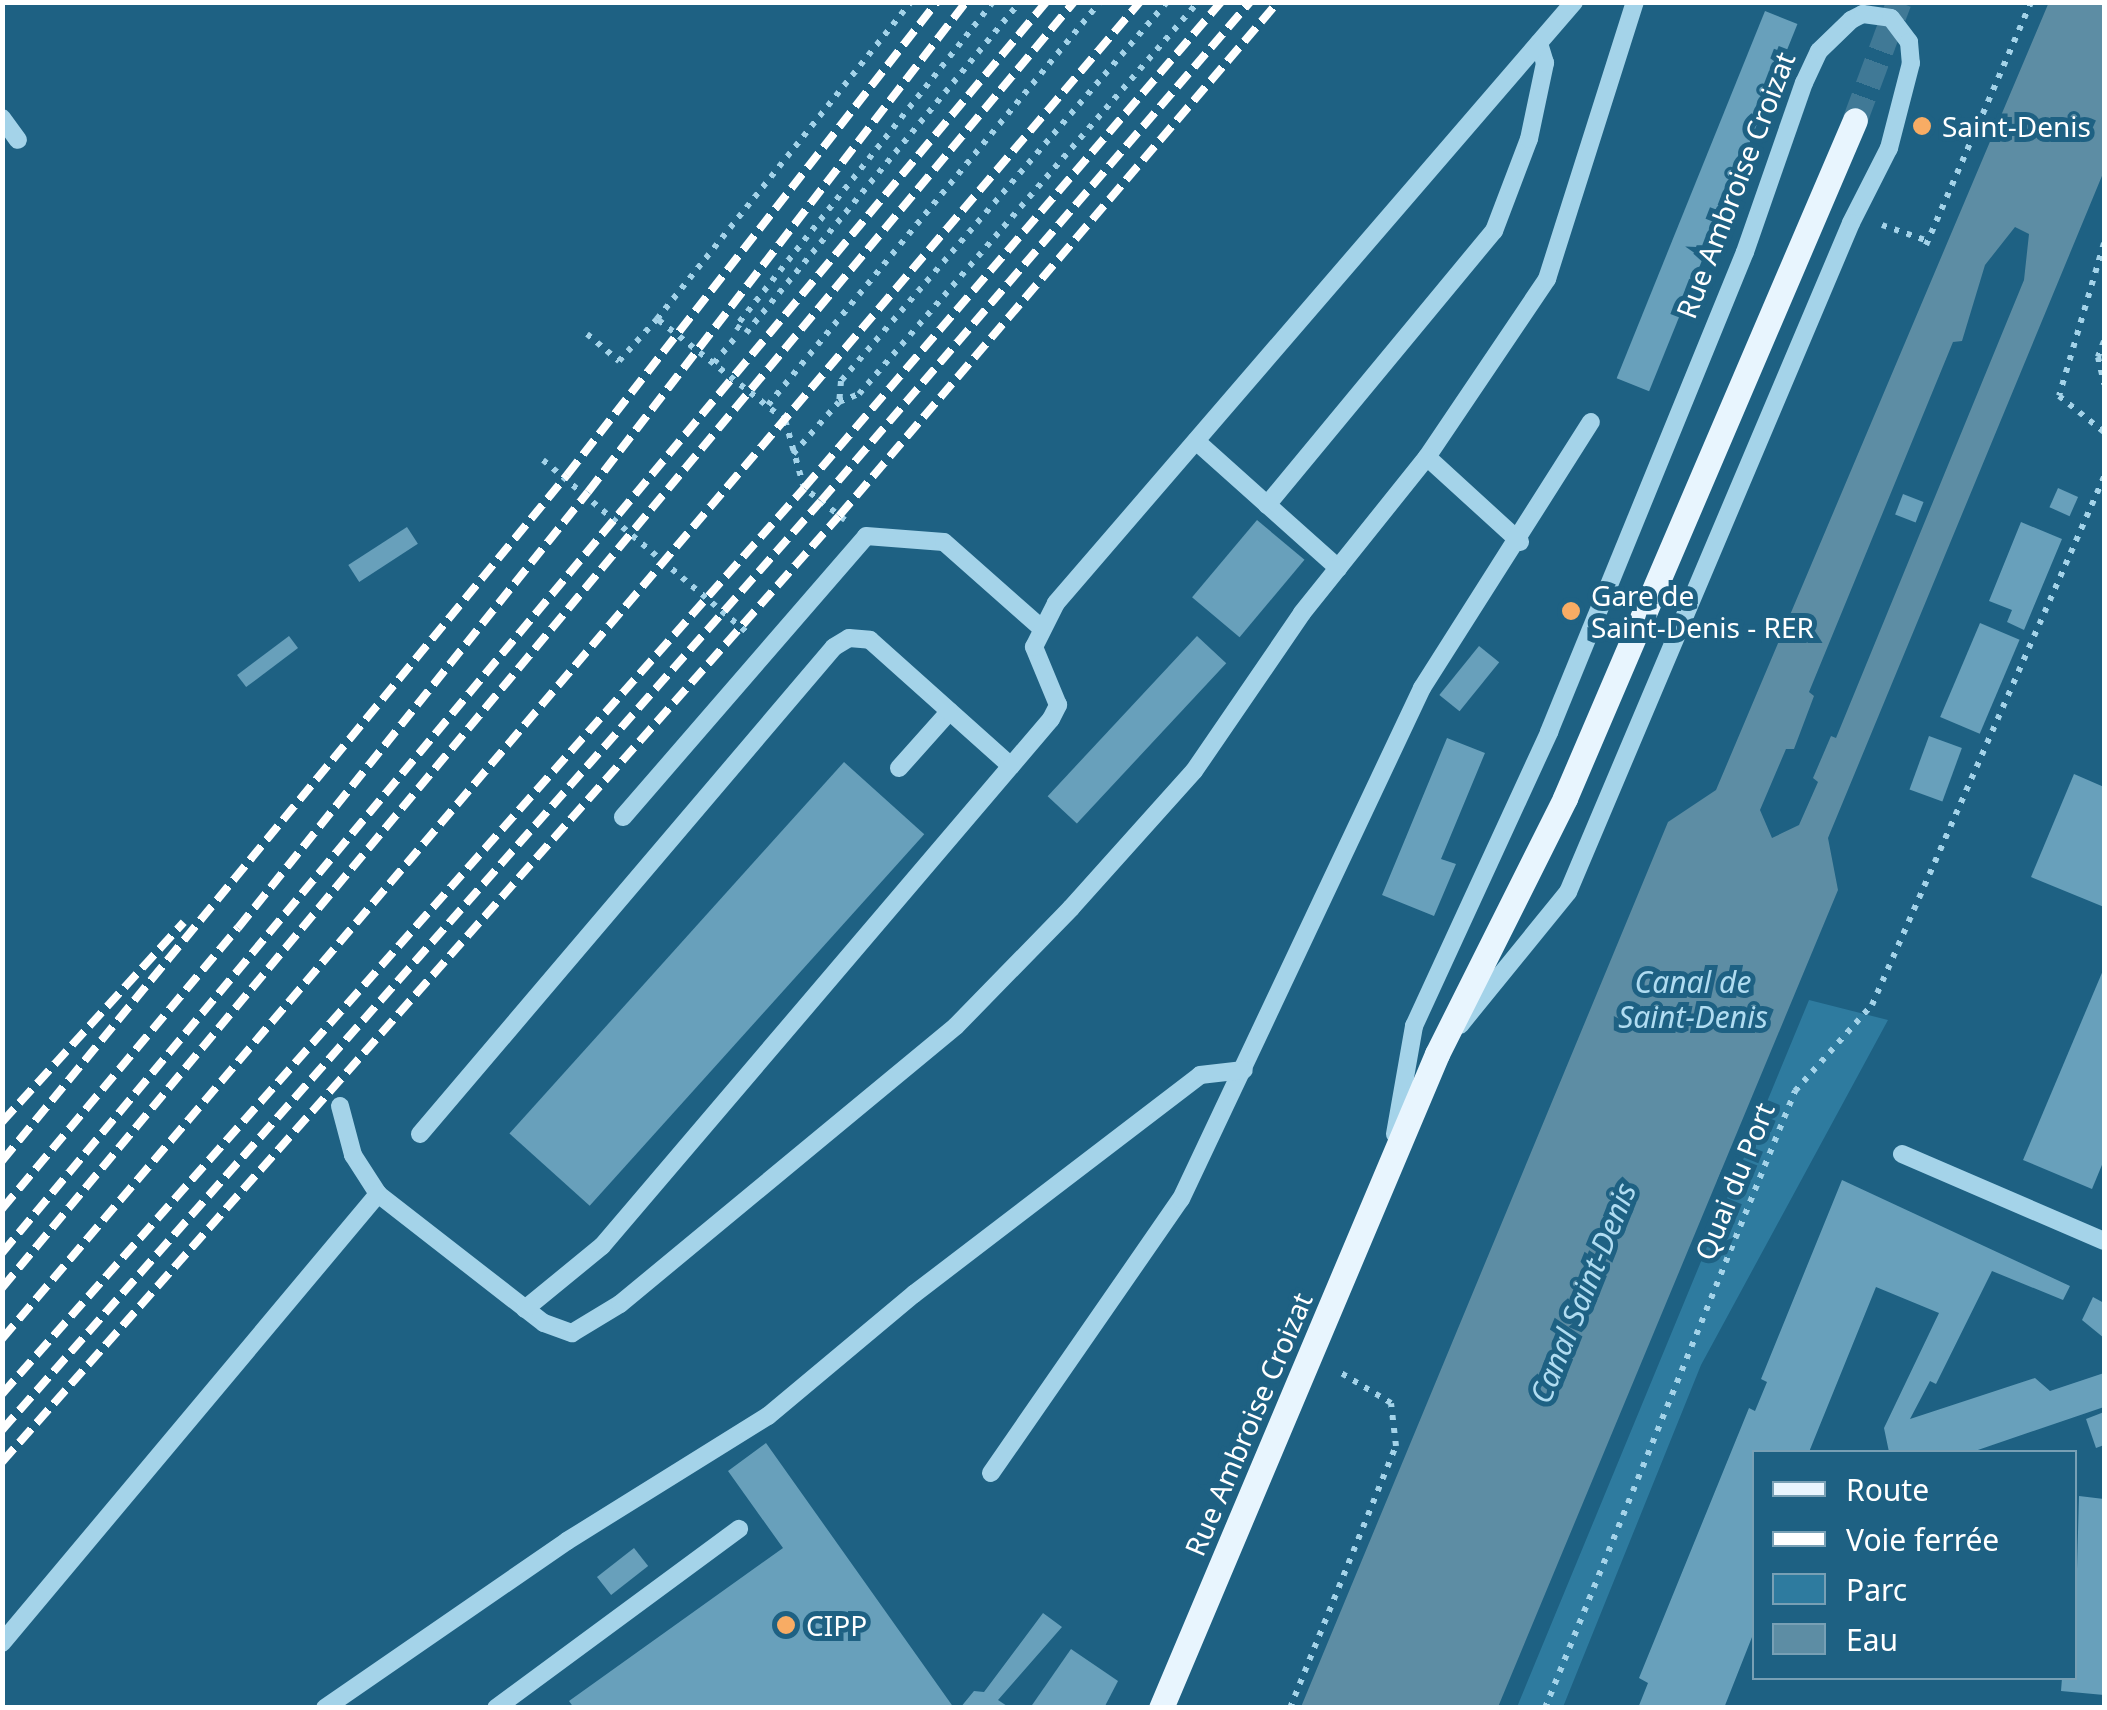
<!DOCTYPE html>
<html>
<head>
<meta charset="utf-8">
<style>
  body { margin:0 }
  #map { position:relative; width:2107px; height:1710px; overflow:hidden; background:#1e6183; font-family:"Noto Sans",sans-serif }
  div>[style] { position:absolute }
  .green>* { inset:0; background:#2e7b9f }
  .water>* { inset:0; background:#5d8da4 }
  .building>* { inset:0; background:#68a0bb; transform-origin:0 0 }
  .major-tunnel>* { height:25px; margin-top:-12.5px; transform-origin:0; background:repeating-linear-gradient(90deg,#407996 0 25px,transparent 0 37px) }
  .path>* { height:6px; margin-top:-3px; transform-origin:0; background:repeating-linear-gradient(90deg,#a4d3e9 0 5px,transparent 0 13px) }
  .minor>* { height:18px; margin:-9px; padding:0 9px; transform-origin:9px; border-radius:9px; background:#a4d3e9 }
  .major>* { height:25px; margin:-12.5px; padding:0 12.5px; transform-origin:12.5px; border-radius:12.5px; background:#e8f5fe }
  .rail>* { height:8px; margin-top:-4px; transform-origin:0; background:repeating-linear-gradient(90deg,#fff 0 18px,transparent 0 26px) }
  .dots>* { width:28px; height:28px; translate:-50% -50%; box-sizing:border-box; border:5px solid #1e6183; border-radius:50% }
  span { translate:-50% -50%; white-space:nowrap; text-align:center; line-height:1.15; -webkit-text-stroke:10px #1e6183; paint-order:stroke }
  .poi-label { font-size:28px; color:#fff }
  .left { translate:0 -50%; text-align:left }
  .street-label { font-size:28px; color:#fff }
  .water-label { font-size:30px; color:#b0dcf1; font-style:italic }
  .frame { position:absolute; inset:0; border:5px solid #fff; pointer-events:none }
  .legend { position:absolute; left:1752px; top:1450px; width:325px; height:230px; box-sizing:border-box; background:#1e6183; border:2px solid #78a0b5; margin:0; padding:12px 18px; list-style:none; font-size:30px; color:#fff }
  .legend li { display:flex; align-items:center; gap:20px; height:50px }
  .legend b { width:50px; border:2px solid #78a0b5 }
</style>
</head>
<body>
<div id="map">
  <div class="green">
    <div style="clip-path:polygon(1809px 1000px,1888px 1020px,1701px 1365px,1563px 1707px,1517px 1707px)"></div>
  </div>
  <div class="water">
    <div style="clip-path:polygon(evenodd,2049px 2px,2104px 3px,2104px 171px,1828px 838px,1838px 890px,1498px 1707px,1301px 1707px,1668px 822px,1716px 790px,2049px 2px,2015px 227px,2029px 234px,2024px 280px,1836px 738px,1831px 736px,1813px 778px,1818px 782px,1799px 825px,1772px 838px,1760px 810px,1786px 749px,1794px 749px,1814px 696px,1809px 692px,1953px 342px,1962px 341px,1985px 265px,2015px 227px)"></div>
  </div>
  <div class="building">
    <div style="left:1765px;top:11px;width:35px;height:396px;rotate:22deg"></div>
    <div style="left:2058px;top:488px;width:22px;height:21px;rotate:24deg"></div>
    <div style="left:1903px;top:494px;width:22px;height:22px;rotate:21deg"></div>
    <div style="left:1257px;top:520px;width:62px;height:101px;rotate:40deg"></div>
    <div style="clip-path:polygon(2021px 522px,2062px 539px,2024px 630px,2007px 622px,2012px 610px,1989px 601px)"></div>
    <div style="left:407px;top:527px;width:20px;height:70px;rotate:57deg"></div>
    <div style="left:1980px;top:623px;width:43px;height:102px;rotate:23deg"></div>
    <div style="left:289px;top:636px;width:15px;height:65px;rotate:53deg"></div>
    <div style="left:1197px;top:636px;width:40px;height:219px;rotate:43deg"></div>
    <div style="left:1479px;top:646px;width:26px;height:63px;rotate:39deg"></div>
    <div style="left:1929px;top:736px;width:35px;height:57px;rotate:20deg"></div>
    <div style="clip-path:polygon(1447px 738px,1485px 753px,1441px 859px,1456px 864px,1434px 916px,1382px 895px)"></div>
    <div style="left:844px;top:762px;width:108px;height:500px;rotate:42deg"></div>
    <div style="clip-path:polygon(2074px 774px,2104px 787px,2104px 907px,2031px 877px)"></div>
    <div style="clip-path:polygon(2104px 968px,2104px 1160px,2092px 1189px,2023px 1160px)"></div>
    <div style="clip-path:polygon(1842px 1180px,2070px 1286px,2063px 1300px,1992px 1271px,1936px 1384px,1930px 1381px,1910px 1419px,2035px 1378px,2050px 1391px,2104px 1373px,2104px 1407px,1972px 1452px,1889px 1452px,1884px 1428px,1939px 1313px,1876px 1287px,1809px 1452px,1754px 1452px,1754px 1632px,1724px 1708px,1638px 1708px,1648px 1683px,1639px 1678px,1749px 1408px,1755px 1411px,1767px 1382px,1761px 1379px)"></div>
    <div style="clip-path:polygon(2093px 1297px,2104px 1303px,2104px 1338px,2082px 1320px)"></div>
    <div style="clip-path:polygon(2104px 1412px,2104px 1445px,2096px 1448px,2086px 1419px)"></div>
    <div style="clip-path:polygon(766px 1443px,954px 1708px,574px 1708px,569px 1701px,783px 1548px,728px 1471px)"></div>
    <div style="clip-path:polygon(2079px 1496px,2104px 1499px,2104px 1695px,2061px 1691px,2062px 1678px,2074px 1678px)"></div>
    <div style="left:634px;top:1548px;width:23px;height:47px;rotate:52deg"></div>
    <div style="clip-path:polygon(1043px 1613px,1062px 1627px,998px 1700px,1010px 1708px,960px 1708px,974px 1691px,984px 1692px)"></div>
    <div style="clip-path:polygon(1071px 1649px,1118px 1681px,1104px 1708px,1030px 1708px)"></div>
  </div>
  <div class="major-tunnel">
    <div style="left:1855px;top:120px;width:126px;rotate:-69.6deg"></div>
  </div>
  <div class="path">
    <div style="left:993px;top:2px;width:414px;rotate:128.4deg"></div>
    <div style="left:736px;top:326px;width:12px;rotate:35deg"></div>
    <div style="left:746px;top:333px;width:430px;rotate:-50.4deg"></div>
    <div style="left:1167px;top:2px;width:500px;rotate:130.7deg"></div>
    <div style="left:841px;top:381px;width:21px;rotate:95deg"></div>
    <div style="left:839px;top:402px;width:22px;rotate:-22deg"></div>
    <div style="left:859px;top:394px;width:518px;rotate:-49.15deg"></div>
    <div style="left:1882px;top:225px;width:49px;rotate:19.2deg"></div>
    <div style="left:2104px;top:243px;width:159px;rotate:106.4deg"></div>
    <div style="left:2059px;top:396px;width:58px;rotate:38.7deg"></div>
    <div style="left:1926px;top:245px;width:265px;rotate:-66.6deg"></div>
    <div style="left:587px;top:334px;width:42px;rotate:40.2deg"></div>
    <div style="left:619px;top:361px;width:57px;rotate:-47.9deg"></div>
    <div style="left:2104px;top:341px;width:17px;rotate:111deg"></div>
    <div style="left:2098px;top:357px;width:28px;rotate:77deg"></div>
    <div style="left:714px;top:363px;width:31px;rotate:-50deg"></div>
    <div style="left:768px;top:405px;width:522px;rotate:-50.52deg"></div>
    <div style="left:793px;top:454px;width:69px;rotate:-48.5deg"></div>
    <div style="left:543px;top:460px;width:268px;rotate:40.2deg"></div>
    <div style="left:845px;top:520px;width:52px;rotate:-142deg"></div>
    <div style="left:804px;top:488px;width:71px;rotate:-105.6deg"></div>
    <div style="left:785px;top:420px;width:163px;rotate:-141.7deg"></div>
    <div style="left:657px;top:319px;width:406px;rotate:-51.3deg"></div>
    <div style="left:1290px;top:1708px;width:283px;rotate:-68deg"></div>
    <div style="left:1396px;top:1446px;width:43px;rotate:-96.6deg"></div>
    <div style="left:1391px;top:1403px;width:64px;rotate:-149deg"></div>
    <div style="left:1545px;top:1708px;width:666px;rotate:-67.94deg"></div>
    <div style="left:1795px;top:1091px;width:115px;rotate:-48.2deg"></div>
    <div style="left:1872px;top:1005px;width:577px;rotate:-66.28deg"></div>
  </div>
  <div class="minor">
    <div style="left:2px;top:118px;width:27px;rotate:54deg"></div>
    <div style="left:1196px;top:441px;width:191px;rotate:41.8deg"></div>
    <div style="left:1427px;top:457px;width:215px;rotate:-56deg"></div>
    <div style="left:1547px;top:279px;width:291px;rotate:-72.4deg"></div>
    <div style="left:1267px;top:505px;width:356px;rotate:-50.4deg"></div>
    <div style="left:1494px;top:231px;width:98px;rotate:-69.2deg"></div>
    <div style="left:1529px;top:139px;width:78px;rotate:-78.1deg"></div>
    <div style="left:1545px;top:63px;width:21px;rotate:-107deg"></div>
    <div style="left:899px;top:768px;width:76px;rotate:-48.2deg"></div>
    <div style="left:623px;top:817px;width:371px;rotate:-49.1deg"></div>
    <div style="left:866px;top:536px;width:78px;rotate:4.4deg"></div>
    <div style="left:944px;top:542px;width:128px;rotate:41.5deg"></div>
    <div style="left:340px;top:1106px;width:51px;rotate:75.1deg"></div>
    <div style="left:353px;top:1155px;width:46px;rotate:57.3deg"></div>
    <div style="left:378px;top:1194px;width:210px;rotate:37.9deg"></div>
    <div style="left:544px;top:1323px;width:30px;rotate:20deg"></div>
    <div style="left:572px;top:1333px;width:56px;rotate:-31.1deg"></div>
    <div style="left:620px;top:1304px;width:436px;rotate:-39.6deg"></div>
    <div style="left:956px;top:1026px;width:165px;rotate:-45.7deg"></div>
    <div style="left:1071px;top:908px;width:184px;rotate:-48.1deg"></div>
    <div style="left:1194px;top:771px;width:191px;rotate:-55.6deg"></div>
    <div style="left:1302px;top:613px;width:200px;rotate:-51.3deg"></div>
    <div style="left:1427px;top:457px;width:126px;rotate:42.4deg"></div>
    <div style="left:420px;top:1134px;width:639px;rotate:-49.63deg"></div>
    <div style="left:834px;top:647px;width:17px;rotate:-31deg"></div>
    <div style="left:849px;top:638px;width:21px;rotate:5deg"></div>
    <div style="left:870px;top:640px;width:189px;rotate:41.8deg"></div>
    <div style="left:1395px;top:1134px;width:110px;rotate:-80deg"></div>
    <div style="left:1414px;top:1026px;width:324px;rotate:-65.3deg"></div>
    <div style="left:1549px;top:732px;width:518px;rotate:-67.79deg"></div>
    <div style="left:1745px;top:252px;width:179px;rotate:-70.8deg"></div>
    <div style="left:1804px;top:83px;width:35px;rotate:-65deg"></div>
    <div style="left:1819px;top:51px;width:45px;rotate:-44.1deg"></div>
    <div style="left:1851px;top:20px;width:13px;rotate:-27deg"></div>
    <div style="left:1863px;top:14px;width:28px;rotate:8deg"></div>
    <div style="left:1891px;top:18px;width:30px;rotate:53deg"></div>
    <div style="left:1909px;top:42px;width:21px;rotate:85deg"></div>
    <div style="left:1911px;top:63px;width:88px;rotate:104.5deg"></div>
    <div style="left:1889px;top:148px;width:84px;rotate:116.9deg"></div>
    <div style="left:1851px;top:223px;width:726px;rotate:112.93deg"></div>
    <div style="left:1568px;top:892px;width:171px;rotate:129.1deg"></div>
    <div style="left:1902px;top:1154px;width:220px;rotate:23.3deg"></div>
    <div style="left:525px;top:1309px;width:99px;rotate:-39.3deg"></div>
    <div style="left:602px;top:1246px;width:692px;rotate:-49.57deg"></div>
    <div style="left:1051px;top:719px;width:16px;rotate:-63deg"></div>
    <div style="left:1058px;top:705px;width:63px;rotate:-112.5deg"></div>
    <div style="left:1034px;top:647px;width:49px;rotate:-63.4deg"></div>
    <div style="left:1056px;top:603px;width:793px;rotate:-49.24deg"></div>
    <div style="left:991px;top:1473px;width:333px;rotate:-55.3deg"></div>
    <div style="left:1181px;top:1199px;width:565px;rotate:-64.75deg"></div>
    <div style="left:1422px;top:688px;width:315px;rotate:-57.6deg"></div>
    <div style="left:2px;top:1643px;width:586px;rotate:-50.06deg"></div>
    <div style="left:325px;top:1708px;width:294px;rotate:-34.6deg"></div>
    <div style="left:567px;top:1541px;width:237px;rotate:-31.9deg"></div>
    <div style="left:768px;top:1416px;width:190px;rotate:-39.9deg"></div>
    <div style="left:914px;top:1294px;width:360px;rotate:-37.4deg"></div>
    <div style="left:1200px;top:1075px;width:44px;rotate:-6.5deg"></div>
    <div style="left:496px;top:1708px;width:302px;rotate:-36.4deg"></div>
  </div>
  <div class="major">
    <div style="left:1161px;top:1708px;width:710px;rotate:-67.12deg"></div>
    <div style="left:1437px;top:1054px;width:286px;rotate:-63.4deg"></div>
    <div style="left:1565px;top:798px;width:737px;rotate:-66.84deg"></div>
  </div>
  <div class="rail">
    <div style="left:2px;top:1122px;width:270px;rotate:-47.7deg"></div>
    <div style="left:2px;top:1161px;width:889px;rotate:-50.52deg"></div>
    <div style="left:567px;top:475px;width:601px;rotate:-51.97deg"></div>
    <div style="left:2px;top:1209px;width:367px;rotate:-50deg"></div>
    <div style="left:238px;top:928px;width:559px;rotate:-51.24deg"></div>
    <div style="left:588px;top:492px;width:619px;rotate:-52.35deg"></div>
    <div style="left:2px;top:1253px;width:1629px;rotate:-50.15deg"></div>
    <div style="left:2px;top:1288px;width:1674px;rotate:-50.19deg"></div>
    <div style="left:2px;top:1339px;width:1756px;rotate:-49.6deg"></div>
    <div style="left:2px;top:1394px;width:1210px;rotate:-48.48deg"></div>
    <div style="left:804px;top:488px;width:640px;rotate:-49.37deg"></div>
    <div style="left:2px;top:1430px;width:1238px;rotate:-48.6deg"></div>
    <div style="left:821px;top:501px;width:658px;rotate:-49.31deg"></div>
    <div style="left:2px;top:1462px;width:1263px;rotate:-48.5deg"></div>
    <div style="left:839px;top:516px;width:676px;rotate:-49.5deg"></div>
  </div>
  <div class="dots">
    <div style="left:1922px;top:126px;background:#f8ac64"></div>
    <div style="left:1571px;top:611px;background:#f8ac64"></div>
    <div style="left:786px;top:1625px;background:#f8ac64"></div>
  </div>
  <div class="poi-label">
    <span class="left" style="left:1942px;top:126px">Saint-Denis</span>
    <span class="left" style="left:1591px;top:611px">Gare de<br>Saint-Denis - RER</span>
    <span class="left" style="left:806px;top:1625px">CIPP</span>
  </div>
  <div class="street-label">
    <span style="left:1735px;top:185px;rotate:-69deg">Rue Ambroise Croizat</span>
    <span style="left:1734px;top:1181px;rotate:-68deg">Quai du Port</span>
    <span style="left:1248px;top:1424px;rotate:-67deg">Rue Ambroise Croizat</span>
  </div>
  <div class="water-label">
    <span style="left:1693px;top:999px">Canal de<br>Saint-Denis</span>
    <span style="left:1583px;top:1293px;rotate:-68deg">Canal Saint-Denis</span>
  </div>
  <div class="frame"></div>
  <ul class="legend">
  <li><b style="height:12px;background:#e8f5fe"></b>Route</li>
  <li><b style="height:12px;background:#fff"></b>Voie ferrée</li>
  <li><b style="height:28px;background:#2e7b9f"></b>Parc</li>
  <li><b style="height:28px;background:#5d8da4"></b>Eau</li>
  </ul>
</div>
</body>
</html>
